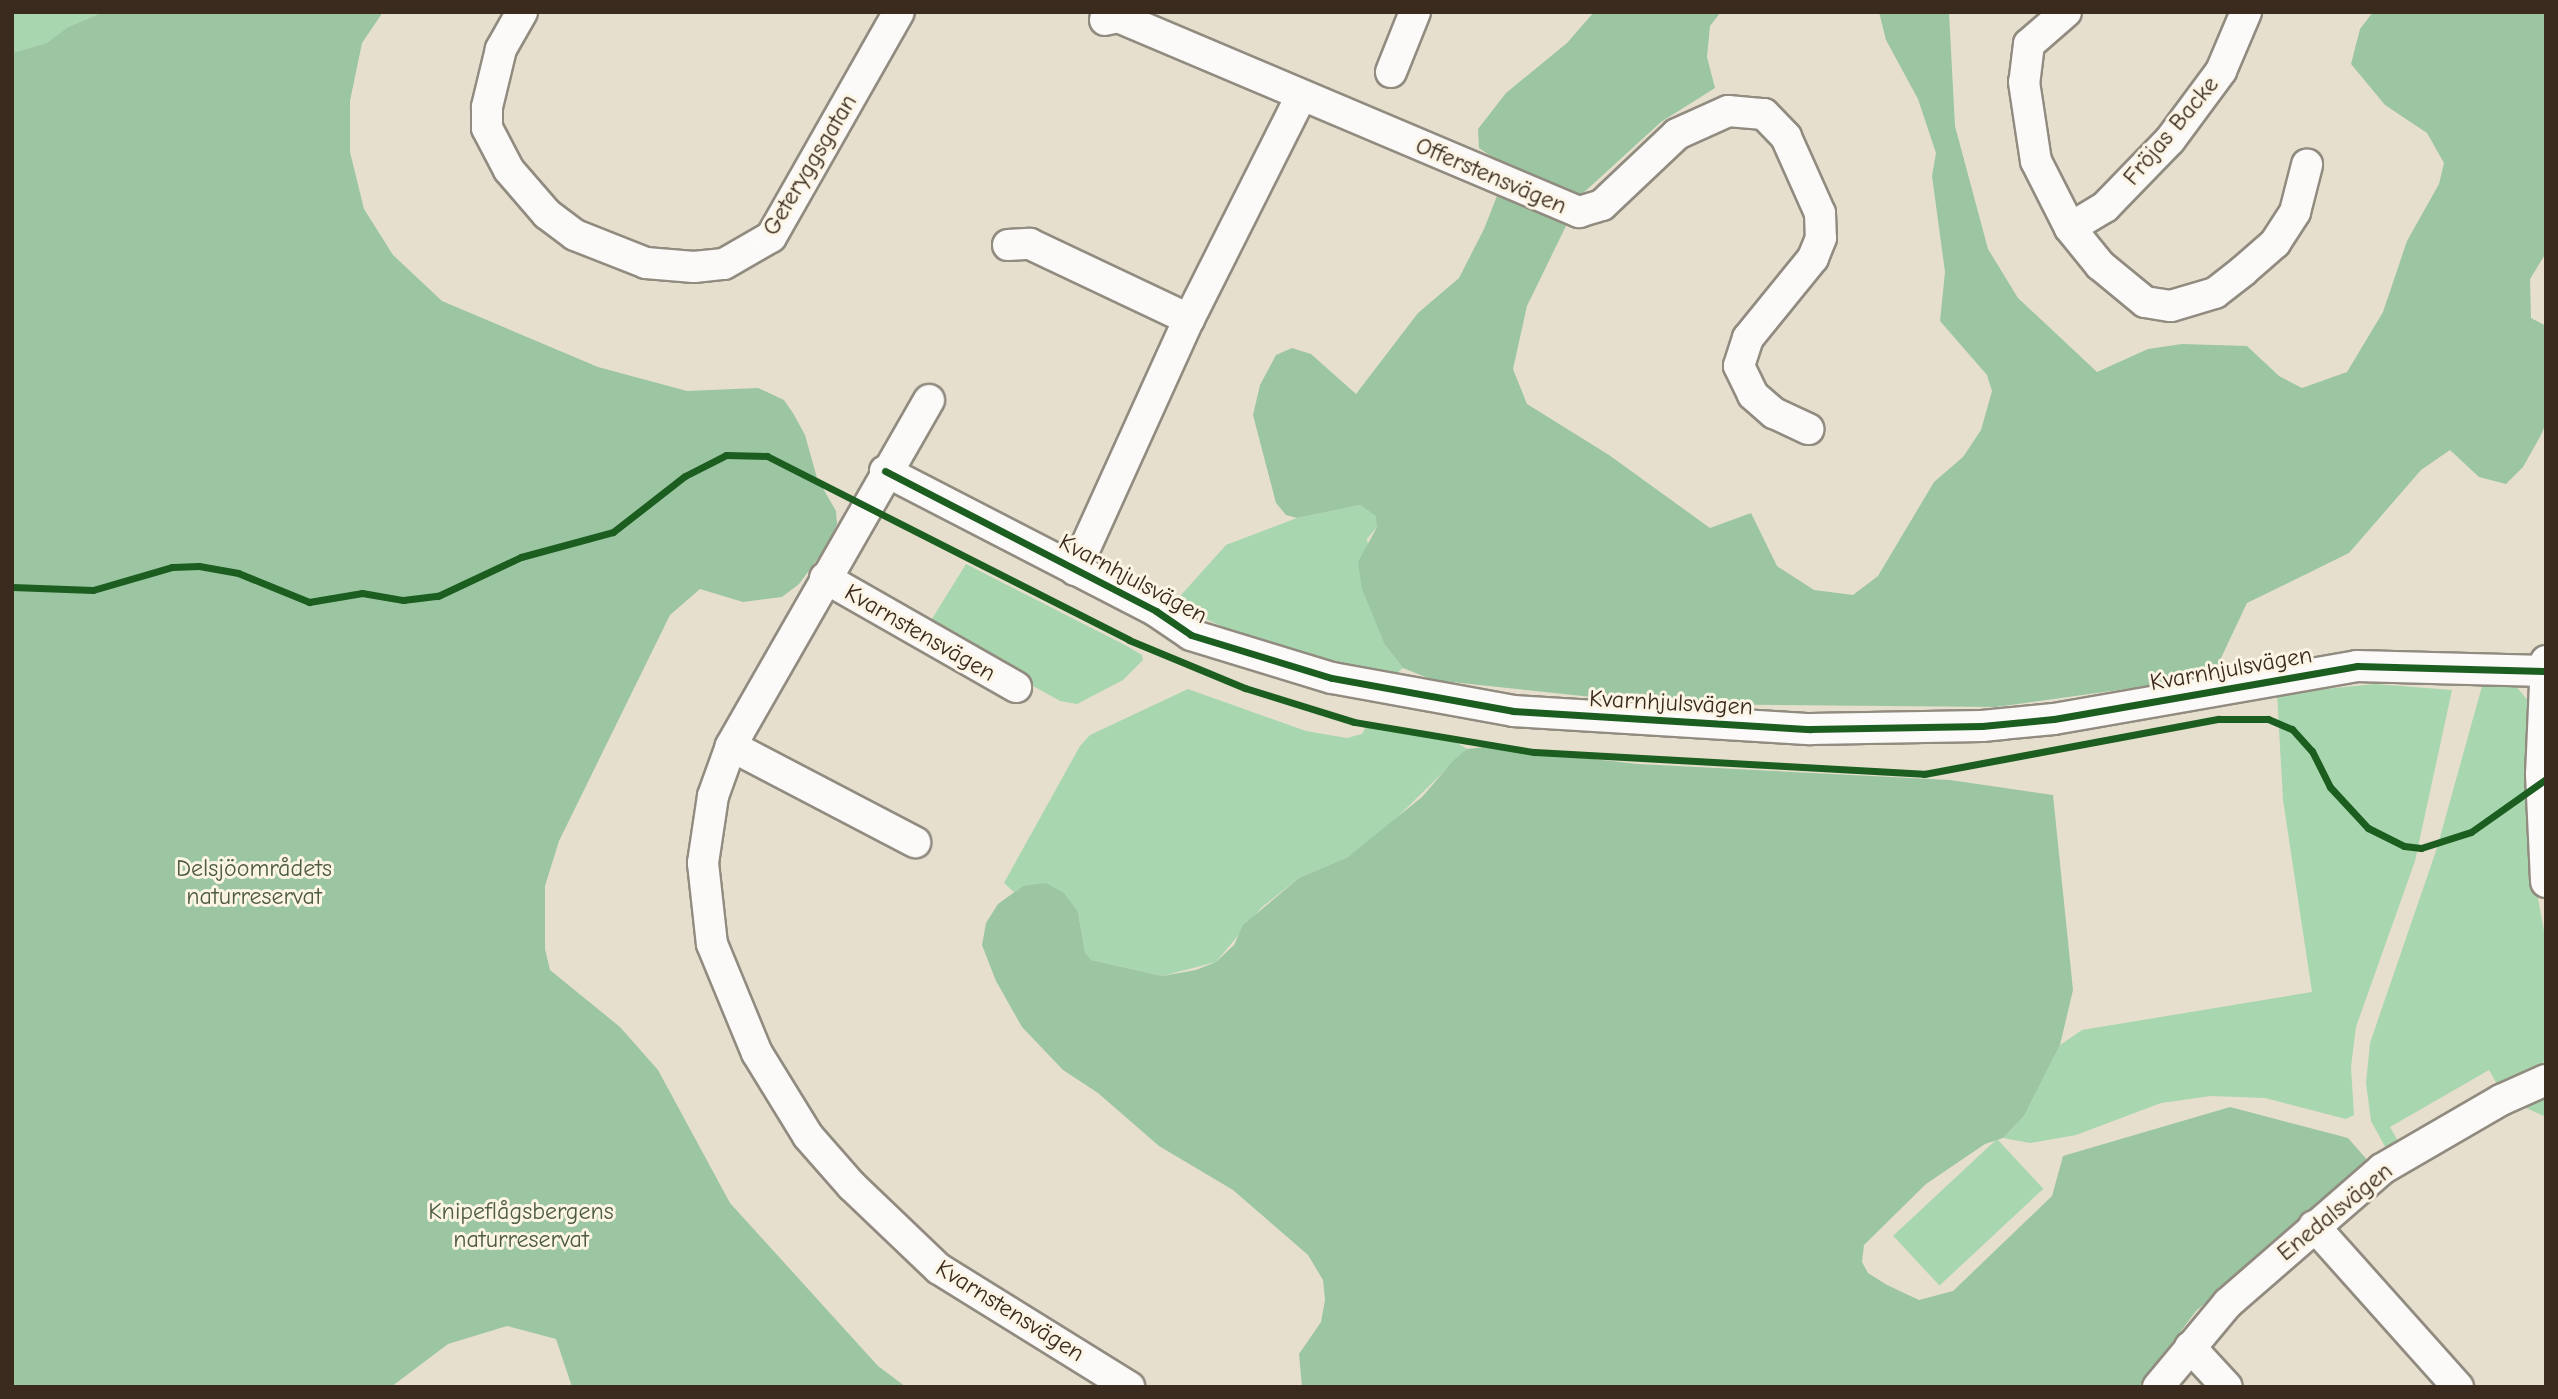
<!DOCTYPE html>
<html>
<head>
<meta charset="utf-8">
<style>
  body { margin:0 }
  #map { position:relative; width:2558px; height:1399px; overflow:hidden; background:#e6dfce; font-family:"Comic Neue",sans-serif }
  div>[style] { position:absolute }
  .green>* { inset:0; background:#a8d6ae; transform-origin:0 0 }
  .forest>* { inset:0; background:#9cc6a2 }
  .roads { filter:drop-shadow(2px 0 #918b80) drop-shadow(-2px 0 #918b80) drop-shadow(0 2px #918b80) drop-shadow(0 -2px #918b80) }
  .minor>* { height:30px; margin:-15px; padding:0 15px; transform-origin:15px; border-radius:15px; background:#fbfaf8 }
  .cycleway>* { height:7px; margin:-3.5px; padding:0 3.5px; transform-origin:3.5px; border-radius:3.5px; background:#1b5e20 }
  span { translate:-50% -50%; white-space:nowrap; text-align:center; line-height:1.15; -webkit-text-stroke:6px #fcf5e5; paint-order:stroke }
  .street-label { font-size:24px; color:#3b2a1e }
  .park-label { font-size:24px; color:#4d5b41 }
  .frame { position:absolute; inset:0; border:14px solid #3b2a1e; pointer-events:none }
</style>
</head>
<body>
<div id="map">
  <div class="green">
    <div style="clip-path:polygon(12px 12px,103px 12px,68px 27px,48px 43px,12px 53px)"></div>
    <div style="clip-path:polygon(1360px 505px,1377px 516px,1377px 527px,1367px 539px,1385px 645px,1403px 668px,1391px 678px,1245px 637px,1173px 604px,1226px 545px,1297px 518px)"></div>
    <div style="clip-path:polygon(966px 564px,1125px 645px,1142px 655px,1143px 660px,1123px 680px,1077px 704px,1060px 701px,927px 627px)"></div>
    <div style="clip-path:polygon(2484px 679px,2515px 685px,2535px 709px,2537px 893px,2546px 942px,2546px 1061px,2498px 1086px,2489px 1070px,2390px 1127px,2399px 1143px,2388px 1152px,2371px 1121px,2366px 1083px,2370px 1043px,2437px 848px)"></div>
    <div style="clip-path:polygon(2375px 684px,2452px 690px,2415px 861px,2356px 1027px,2351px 1067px,2354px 1115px,2346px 1119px,2265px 1098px,2211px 1096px,2161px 1103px,2076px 1135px,2030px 1143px,2003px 1138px,2024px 1116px,2060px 1045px,2082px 1030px,2312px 992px,2283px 800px,2277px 694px)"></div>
    <div style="clip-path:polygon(1188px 689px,1306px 731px,1347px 738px,1362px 734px,1367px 725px,1454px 741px,1467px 749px,1380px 834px,1348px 857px,1299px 878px,1262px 907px,1216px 962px,1162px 976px,1091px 960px,1085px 952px,1078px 912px,1023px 886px,1014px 892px,1004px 883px,1080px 746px,1090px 735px)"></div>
    <div style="clip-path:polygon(2534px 1098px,2546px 1098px,2546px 1117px,2522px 1106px)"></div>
    <div style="left:1997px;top:1139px;width:68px;height:142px;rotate:47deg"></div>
  </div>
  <div class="forest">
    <div style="clip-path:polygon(103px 12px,383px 12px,362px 43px,350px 101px,350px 152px,364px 209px,393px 255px,442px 301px,598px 367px,687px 391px,758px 388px,784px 400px,793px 413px,805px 435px,817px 478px,836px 511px,837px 524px,827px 546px,799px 584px,782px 597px,743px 602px,700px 589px,670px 615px,559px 841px,545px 886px,545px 949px,550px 970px,620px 1027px,658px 1070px,730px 1203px,878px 1366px,906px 1387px,572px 1387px,556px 1339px,507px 1326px,448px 1344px,391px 1387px,12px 1387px,12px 53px,47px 43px,68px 27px)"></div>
    <div style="clip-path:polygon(1594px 12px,1721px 12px,1710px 26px,1707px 57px,1715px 88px,1661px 122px,1581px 195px,1527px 306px,1513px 369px,1527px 404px,1609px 455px,1710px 528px,1751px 513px,1777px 566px,1814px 590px,1853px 595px,1878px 576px,1934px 482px,1963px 457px,1981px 430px,1992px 391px,1987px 375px,1940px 321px,1945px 272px,1932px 176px,1936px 153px,1918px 99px,1886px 40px,1879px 12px,1949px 12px,1955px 126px,1988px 249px,2018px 298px,2097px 372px,2148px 349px,2182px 344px,2247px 346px,2279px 376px,2302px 388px,2347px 372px,2383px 312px,2407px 241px,2439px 184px,2444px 163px,2427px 133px,2385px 105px,2351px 64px,2360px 29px,2373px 12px,2546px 12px,2546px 253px,2530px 279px,2531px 318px,2546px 326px,2546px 423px,2541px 435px,2523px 467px,2506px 484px,2479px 477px,2450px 450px,2421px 470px,2349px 553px,2247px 603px,2212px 677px,1996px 707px,1657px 704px,1433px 680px,1403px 668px,1385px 645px,1362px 589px,1358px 562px,1377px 527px,1376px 516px,1360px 505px,1297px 518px,1286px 515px,1276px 503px,1253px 415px,1260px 385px,1276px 355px,1292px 348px,1311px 354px,1356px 394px,1418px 313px,1459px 278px,1484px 229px,1508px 168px,1479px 148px,1478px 129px,1506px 93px,1567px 43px)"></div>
    <div style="clip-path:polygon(1485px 747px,1638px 764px,1950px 780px,2053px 795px,2073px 990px,2060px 1045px,2024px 1116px,2003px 1138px,1985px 1144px,1926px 1184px,1864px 1245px,1862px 1262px,1868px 1273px,1887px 1285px,1919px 1300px,1953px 1291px,2052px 1196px,2063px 1156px,2230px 1107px,2348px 1138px,2369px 1162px,2196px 1311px,2139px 1387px,1302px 1387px,1299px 1354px,1321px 1322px,1325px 1300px,1323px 1280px,1308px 1255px,1233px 1190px,1159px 1146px,1098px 1093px,1063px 1070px,1022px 1027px,996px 981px,982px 945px,986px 923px,998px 904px,1023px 886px,1046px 883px,1064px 893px,1078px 912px,1085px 952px,1091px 960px,1162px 976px,1196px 970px,1216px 962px,1234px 945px,1243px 925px,1299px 878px,1348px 857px,1422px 797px,1453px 761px,1467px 749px)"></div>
  </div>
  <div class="roads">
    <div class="minor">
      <div style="left:522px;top:12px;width:43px;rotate:119.6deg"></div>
      <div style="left:501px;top:49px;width:60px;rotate:103.6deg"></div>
      <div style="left:487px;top:107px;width:21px;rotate:90deg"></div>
      <div style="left:487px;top:128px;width:47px;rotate:62.4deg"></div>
      <div style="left:509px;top:170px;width:58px;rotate:49.2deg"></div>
      <div style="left:547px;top:214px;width:35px;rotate:37deg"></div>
      <div style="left:575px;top:235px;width:76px;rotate:21.5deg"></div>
      <div style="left:646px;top:263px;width:48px;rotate:4.8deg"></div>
      <div style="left:694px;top:267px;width:30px;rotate:-6deg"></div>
      <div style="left:724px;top:264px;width:54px;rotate:-29.9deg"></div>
      <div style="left:771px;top:237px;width:259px;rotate:-60.4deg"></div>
      <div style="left:2066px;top:12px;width:49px;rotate:139.1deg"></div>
      <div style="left:2029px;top:44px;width:38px;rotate:97deg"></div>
      <div style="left:2024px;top:82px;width:80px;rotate:81.4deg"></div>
      <div style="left:2036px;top:161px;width:75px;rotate:63.1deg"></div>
      <div style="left:2070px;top:228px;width:48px;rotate:51deg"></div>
      <div style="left:2100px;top:265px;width:58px;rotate:39.4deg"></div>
      <div style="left:2145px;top:302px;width:26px;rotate:9deg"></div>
      <div style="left:2171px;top:306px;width:46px;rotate:-16.5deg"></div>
      <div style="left:2215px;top:293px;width:36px;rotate:-38deg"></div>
      <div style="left:2243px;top:271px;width:43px;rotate:-41.2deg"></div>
      <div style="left:2275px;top:243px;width:37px;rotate:-57deg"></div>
      <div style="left:2295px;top:212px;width:49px;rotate:-75.7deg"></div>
      <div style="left:1105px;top:20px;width:13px;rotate:-13deg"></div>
      <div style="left:1118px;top:17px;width:501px;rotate:22.93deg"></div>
      <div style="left:1579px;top:212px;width:24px;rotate:-17deg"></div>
      <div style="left:1602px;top:205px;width:103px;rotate:-43.4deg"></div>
      <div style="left:1677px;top:134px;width:56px;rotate:-24.3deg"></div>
      <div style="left:1728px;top:111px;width:36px;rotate:5deg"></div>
      <div style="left:1764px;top:114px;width:32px;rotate:46deg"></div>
      <div style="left:1786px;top:137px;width:83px;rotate:65.9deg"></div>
      <div style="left:1820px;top:213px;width:25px;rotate:88deg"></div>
      <div style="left:1821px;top:238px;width:22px;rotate:112deg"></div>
      <div style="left:1813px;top:258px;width:103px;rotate:129.1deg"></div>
      <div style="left:1748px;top:338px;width:29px;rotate:108deg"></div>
      <div style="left:1739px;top:366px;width:32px;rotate:64deg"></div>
      <div style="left:1753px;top:395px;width:28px;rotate:41deg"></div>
      <div style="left:1774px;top:413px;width:38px;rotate:25deg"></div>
      <div style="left:1391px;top:72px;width:65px;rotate:-68.2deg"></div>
      <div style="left:2070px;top:228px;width:41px;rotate:-31deg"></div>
      <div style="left:2105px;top:207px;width:93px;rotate:-45.9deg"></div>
      <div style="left:2170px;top:140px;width:86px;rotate:-53.5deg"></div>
      <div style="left:2221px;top:71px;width:64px;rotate:-67deg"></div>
      <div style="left:1008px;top:245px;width:22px;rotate:-3deg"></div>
      <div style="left:1030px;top:244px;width:176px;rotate:25.3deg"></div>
      <div style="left:929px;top:400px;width:399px;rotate:119.8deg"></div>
      <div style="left:731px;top:746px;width:53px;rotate:109.8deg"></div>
      <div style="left:713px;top:796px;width:68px;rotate:98.5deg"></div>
      <div style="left:703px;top:863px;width:81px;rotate:83.7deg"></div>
      <div style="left:712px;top:944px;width:118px;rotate:67.6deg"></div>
      <div style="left:757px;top:1053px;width:97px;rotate:58.4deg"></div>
      <div style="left:808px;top:1136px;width:67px;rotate:48.7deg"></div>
      <div style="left:852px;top:1186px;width:120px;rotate:43.7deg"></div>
      <div style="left:939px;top:1269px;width:224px;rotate:31.8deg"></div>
      <div style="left:885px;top:471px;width:305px;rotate:27.3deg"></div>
      <div style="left:1156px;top:611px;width:42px;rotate:34.4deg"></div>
      <div style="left:1191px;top:635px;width:147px;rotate:17deg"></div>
      <div style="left:1332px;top:678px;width:184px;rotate:10.3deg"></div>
      <div style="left:1513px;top:711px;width:298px;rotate:3.5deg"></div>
      <div style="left:1810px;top:729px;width:172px;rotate:-1deg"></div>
      <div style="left:1982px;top:726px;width:72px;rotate:-5.6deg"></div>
      <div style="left:2054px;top:719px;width:308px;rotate:-9.9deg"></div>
      <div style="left:2357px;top:666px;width:187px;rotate:1.5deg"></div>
      <div style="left:1075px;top:570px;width:276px;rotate:-65.6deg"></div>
      <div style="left:1189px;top:319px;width:250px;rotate:-63.3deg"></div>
      <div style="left:825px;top:578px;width:220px;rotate:29.7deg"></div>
      <div style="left:2546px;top:661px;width:113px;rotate:92.5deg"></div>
      <div style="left:2541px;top:774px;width:108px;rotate:87.3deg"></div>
      <div style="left:731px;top:746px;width:208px;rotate:27.6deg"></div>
      <div style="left:2314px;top:1226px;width:216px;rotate:48.2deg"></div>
      <div style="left:2190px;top:1347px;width:54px;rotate:47.2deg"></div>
      <div style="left:2158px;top:1387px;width:109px;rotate:-50.2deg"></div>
      <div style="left:2228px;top:1303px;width:204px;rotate:-41deg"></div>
      <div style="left:2382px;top:1169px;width:138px;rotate:-30.1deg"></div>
      <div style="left:2501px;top:1100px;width:49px;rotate:-24deg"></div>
    </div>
  </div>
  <div class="cycleway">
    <div style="left:885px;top:471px;width:305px;rotate:27.3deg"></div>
    <div style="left:1156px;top:611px;width:42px;rotate:34.4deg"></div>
    <div style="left:1191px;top:635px;width:147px;rotate:17deg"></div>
    <div style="left:1332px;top:678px;width:184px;rotate:10.3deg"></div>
    <div style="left:1513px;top:711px;width:298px;rotate:3.5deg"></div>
    <div style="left:1810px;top:729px;width:172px;rotate:-1deg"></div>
    <div style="left:1982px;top:726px;width:72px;rotate:-5.6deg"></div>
    <div style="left:2054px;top:719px;width:308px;rotate:-9.9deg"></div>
    <div style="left:2357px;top:666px;width:187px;rotate:1.5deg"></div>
    <div style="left:12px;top:587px;width:81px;rotate:2.1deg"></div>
    <div style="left:93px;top:590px;width:82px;rotate:-16.2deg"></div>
    <div style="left:172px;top:567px;width:27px;rotate:-2deg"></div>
    <div style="left:199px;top:566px;width:40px;rotate:10deg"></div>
    <div style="left:238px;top:573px;width:77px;rotate:22.2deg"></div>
    <div style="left:309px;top:602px;width:54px;rotate:-9.6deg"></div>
    <div style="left:362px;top:593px;width:42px;rotate:9.7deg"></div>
    <div style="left:403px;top:600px;width:35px;rotate:-7deg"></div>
    <div style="left:438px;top:596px;width:92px;rotate:-25.2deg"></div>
    <div style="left:521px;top:557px;width:95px;rotate:-15.2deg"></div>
    <div style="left:613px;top:532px;width:91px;rotate:-37.9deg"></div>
    <div style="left:685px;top:476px;width:46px;rotate:-27.1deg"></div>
    <div style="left:726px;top:455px;width:41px;rotate:1.4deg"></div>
    <div style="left:767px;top:456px;width:406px;rotate:26.9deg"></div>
    <div style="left:1129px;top:640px;width:126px;rotate:22.5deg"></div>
    <div style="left:1245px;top:688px;width:114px;rotate:17.3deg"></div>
    <div style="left:1354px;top:722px;width:182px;rotate:9.5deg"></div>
    <div style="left:1534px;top:752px;width:391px;rotate:3.2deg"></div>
    <div style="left:1924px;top:774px;width:300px;rotate:-10.6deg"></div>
    <div style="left:2219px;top:719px;width:49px"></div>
    <div style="left:2268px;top:719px;width:26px;rotate:23deg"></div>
    <div style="left:2292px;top:729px;width:30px;rotate:48deg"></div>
    <div style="left:2312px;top:751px;width:40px;rotate:63.4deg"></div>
    <div style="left:2330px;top:787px;width:56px;rotate:47.2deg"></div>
    <div style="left:2368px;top:828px;width:40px;rotate:26.6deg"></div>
    <div style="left:2404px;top:846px;width:17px;rotate:7deg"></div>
    <div style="left:2421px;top:848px;width:52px;rotate:-17.7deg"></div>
    <div style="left:2471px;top:832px;width:92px;rotate:-35.2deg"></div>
  </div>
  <div class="street-label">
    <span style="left:2171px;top:131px;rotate:-50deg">Fröjas Backe</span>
    <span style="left:810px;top:165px;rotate:-59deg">Geteryggsgatan</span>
    <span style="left:1491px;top:176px;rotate:23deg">Offerstensvägen</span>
    <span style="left:1133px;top:579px;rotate:28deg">Kvarnhjulsvägen</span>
    <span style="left:920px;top:633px;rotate:30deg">Kvarnstensvägen</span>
    <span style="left:2231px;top:669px;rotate:-10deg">Kvarnhjulsvägen</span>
    <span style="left:1671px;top:703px;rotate:3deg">Kvarnhjulsvägen</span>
    <span style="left:2335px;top:1212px;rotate:-39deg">Enedalsvägen</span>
    <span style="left:1010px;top:1311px;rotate:32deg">Kvarnstensvägen</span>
  </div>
  <div class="park-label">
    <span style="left:254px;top:883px">Delsjöområdets<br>naturreservat</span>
    <span style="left:521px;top:1226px">Knipeflågsbergens<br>naturreservat</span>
  </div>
  <div class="frame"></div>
</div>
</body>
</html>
